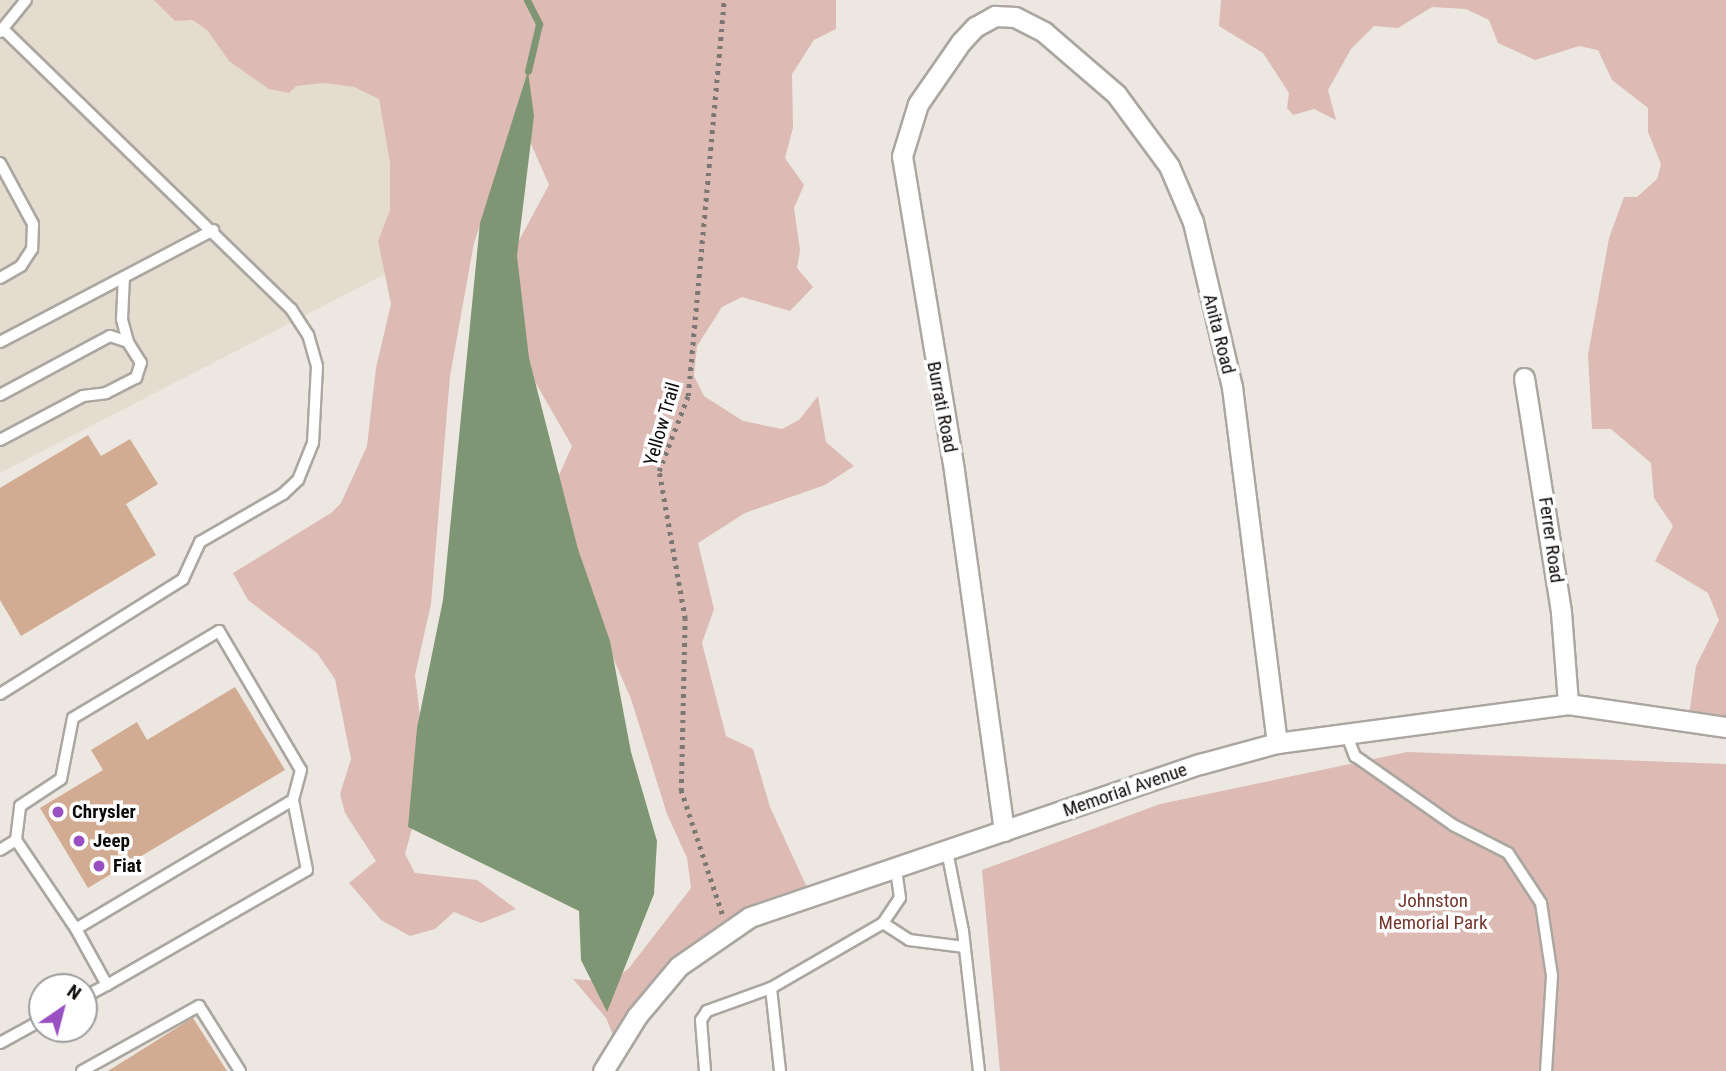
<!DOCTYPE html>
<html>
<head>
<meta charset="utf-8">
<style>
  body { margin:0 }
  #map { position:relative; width:1726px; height:1071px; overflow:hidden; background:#ece8e1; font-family:"Roboto Condensed",sans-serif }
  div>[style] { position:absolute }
  .built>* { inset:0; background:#e4dcce }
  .green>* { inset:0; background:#ddbab4 }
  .water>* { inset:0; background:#7f9674 }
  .stream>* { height:7px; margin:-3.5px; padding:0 3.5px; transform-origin:3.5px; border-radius:3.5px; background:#7f9674 }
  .building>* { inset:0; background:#d2ac92 }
  .path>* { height:4.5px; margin-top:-2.25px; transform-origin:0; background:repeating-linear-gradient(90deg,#7b7874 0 3.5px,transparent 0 8.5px) }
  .roads { filter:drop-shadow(2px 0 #aba7a0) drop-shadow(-2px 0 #aba7a0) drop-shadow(0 2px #aba7a0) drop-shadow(0 -2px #aba7a0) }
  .service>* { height:10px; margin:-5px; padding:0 5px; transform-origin:5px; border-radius:5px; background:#fff }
  .minor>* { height:19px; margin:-9.5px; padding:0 9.5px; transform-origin:9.5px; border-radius:9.5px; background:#fff }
  .dots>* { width:19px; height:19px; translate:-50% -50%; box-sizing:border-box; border:4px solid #fff; border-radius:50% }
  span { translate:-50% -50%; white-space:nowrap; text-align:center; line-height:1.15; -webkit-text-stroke:7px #fff; paint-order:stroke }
  .street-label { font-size:19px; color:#0d0b09 }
  .poi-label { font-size:19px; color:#0d0b09; font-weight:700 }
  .left { translate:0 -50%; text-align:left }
  .park-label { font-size:19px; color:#73362d }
  .north { position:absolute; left:28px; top:973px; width:70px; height:70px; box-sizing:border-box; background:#fff; border:2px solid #9e9d9d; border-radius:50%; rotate:35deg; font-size:19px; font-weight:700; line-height:28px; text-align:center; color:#0d0b09 }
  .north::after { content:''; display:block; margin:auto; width:24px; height:32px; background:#9950c3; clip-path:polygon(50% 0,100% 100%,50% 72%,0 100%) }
</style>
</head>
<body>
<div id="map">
  <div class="built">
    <div style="clip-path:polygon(0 0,155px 0,207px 30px,229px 61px,296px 86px,324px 83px,354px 87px,379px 99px,390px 163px,390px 210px,378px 241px,385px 274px,0 473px)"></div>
  </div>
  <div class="green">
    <div style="clip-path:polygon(154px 0,836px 0,836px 29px,814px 40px,792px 74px,793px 128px,785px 158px,804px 185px,794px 208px,800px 250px,797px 268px,813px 287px,790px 311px,742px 297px,722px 307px,697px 346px,694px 376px,704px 396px,743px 421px,782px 429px,799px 420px,818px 396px,826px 442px,854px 466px,825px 485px,745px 513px,698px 543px,714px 609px,702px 643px,726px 736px,753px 749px,770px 807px,810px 894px,688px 962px,618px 1047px,606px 1018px,573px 979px,612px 982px,629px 968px,691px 888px,687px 858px,667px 814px,631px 699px,564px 544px,555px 484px,572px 446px,534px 380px,510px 314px,509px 259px,549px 185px,525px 130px,493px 187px,474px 243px,450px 376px,431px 604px,415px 675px,424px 749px,419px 803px,405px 854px,415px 873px,477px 880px,516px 909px,481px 923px,454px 912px,435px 929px,410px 936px,381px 920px,349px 883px,376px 861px,345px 813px,340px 794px,351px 759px,335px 679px,317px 653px,248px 600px,233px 573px,331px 513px,341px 503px,367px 446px,376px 368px,391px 304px,378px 241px,390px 210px,390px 163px,379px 99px,354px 87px,324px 83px,296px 86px,289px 93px,269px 89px,229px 61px,207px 30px,192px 20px,175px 21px)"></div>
    <div style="clip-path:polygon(1221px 0,1726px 0,1726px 724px,1689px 715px,1696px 666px,1719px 620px,1708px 593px,1655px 561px,1673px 526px,1654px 498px,1651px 463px,1611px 429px,1592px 429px,1588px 355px,1609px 238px,1624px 197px,1637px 197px,1657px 179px,1661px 164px,1648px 132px,1648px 108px,1612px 80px,1598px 50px,1579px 46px,1535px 60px,1498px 43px,1489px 20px,1466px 9px,1432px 7px,1398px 28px,1374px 26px,1351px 49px,1328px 90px,1336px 120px,1314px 109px,1293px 115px,1287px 108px,1289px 93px,1263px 53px,1219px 26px)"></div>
    <div style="clip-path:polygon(1407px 752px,1726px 764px,1726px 1071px,1000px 1071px,982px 870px,1160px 804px)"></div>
  </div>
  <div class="water">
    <div style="clip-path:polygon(528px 71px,534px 116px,517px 256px,529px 358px,578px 549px,610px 641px,631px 752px,657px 841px,654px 894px,607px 1012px,581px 960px,579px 911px,408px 827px,417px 728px,443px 600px,480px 223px)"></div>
  </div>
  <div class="stream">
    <div style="left:527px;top:0;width:27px;rotate:63deg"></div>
    <div style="left:539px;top:24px;width:48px;rotate:103.2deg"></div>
  </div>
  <div class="building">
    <div style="clip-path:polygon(88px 435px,101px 456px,130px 439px,158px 484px,126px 504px,156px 555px,21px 636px,0 600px,0 488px)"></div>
    <div style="clip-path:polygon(235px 687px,285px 770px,88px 888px,40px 808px,103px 770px,91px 750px,137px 722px,147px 740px)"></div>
    <div style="clip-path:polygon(193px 1018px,227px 1071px,108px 1071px,186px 1022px)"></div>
  </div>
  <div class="path">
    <div style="left:722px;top:914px;width:130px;rotate:-108.4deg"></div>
    <div style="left:681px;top:791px;width:172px;rotate:-88.7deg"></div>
    <div style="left:685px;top:619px;width:150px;rotate:-100deg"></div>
    <div style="left:659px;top:471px;width:80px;rotate:-68.9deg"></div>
    <div style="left:688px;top:396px;width:398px;rotate:-84.8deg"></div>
  </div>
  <div class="roads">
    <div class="service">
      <div style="left:0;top:32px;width:41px;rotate:-50.9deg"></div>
      <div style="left:0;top:163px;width:69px;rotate:61.6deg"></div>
      <div style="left:33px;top:224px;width:25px;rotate:92deg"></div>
      <div style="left:32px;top:249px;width:20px;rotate:123deg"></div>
      <div style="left:21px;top:266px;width:24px;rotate:150deg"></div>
      <div style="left:0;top:342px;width:241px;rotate:-27.7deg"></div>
      <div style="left:0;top:395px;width:125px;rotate:-28.2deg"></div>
      <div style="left:110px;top:336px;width:19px;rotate:18deg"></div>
      <div style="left:0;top:440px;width:94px;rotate:-27.9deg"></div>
      <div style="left:83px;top:396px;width:23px;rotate:-7deg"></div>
      <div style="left:106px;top:393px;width:34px;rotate:-27deg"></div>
      <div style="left:136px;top:378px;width:16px;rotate:-72deg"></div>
      <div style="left:141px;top:363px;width:25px;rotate:-122deg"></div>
      <div style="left:128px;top:342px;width:24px;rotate:-105deg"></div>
      <div style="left:122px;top:319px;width:42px;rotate:-87.3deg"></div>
      <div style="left:0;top:694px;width:216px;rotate:-32.1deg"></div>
      <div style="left:183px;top:579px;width:41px;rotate:-65.3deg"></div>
      <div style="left:200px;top:542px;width:96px;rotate:-30deg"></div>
      <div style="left:283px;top:494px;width:21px;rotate:-43deg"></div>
      <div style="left:298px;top:480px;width:40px;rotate:-68deg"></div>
      <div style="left:313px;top:443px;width:77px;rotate:-87deg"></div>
      <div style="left:317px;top:366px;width:32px;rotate:-106deg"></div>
      <div style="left:308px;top:335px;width:31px;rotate:-123deg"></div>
      <div style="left:291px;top:309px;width:402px;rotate:-135.8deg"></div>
      <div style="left:1346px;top:733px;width:25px;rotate:69deg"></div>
      <div style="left:1355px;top:756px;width:120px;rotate:35.1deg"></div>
      <div style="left:1453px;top:825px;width:62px;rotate:27deg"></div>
      <div style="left:1508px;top:853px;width:60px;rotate:56.6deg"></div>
      <div style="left:1541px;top:903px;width:74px;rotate:81.4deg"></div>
      <div style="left:1552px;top:976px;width:95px;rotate:93.6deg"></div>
      <div style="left:16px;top:840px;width:34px;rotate:-83deg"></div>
      <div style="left:20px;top:806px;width:49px;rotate:-33.4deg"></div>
      <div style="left:61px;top:779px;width:62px;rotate:-78.9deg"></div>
      <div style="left:73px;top:718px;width:170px;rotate:-30.8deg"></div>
      <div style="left:219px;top:631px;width:161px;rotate:59.5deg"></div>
      <div style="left:301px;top:770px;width:31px;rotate:105deg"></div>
      <div style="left:0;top:850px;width:19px;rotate:-32deg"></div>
      <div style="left:16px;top:840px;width:107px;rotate:56deg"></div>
      <div style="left:947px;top:851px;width:82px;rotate:78.7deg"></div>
      <div style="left:963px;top:931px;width:141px;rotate:83.5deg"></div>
      <div style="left:883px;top:923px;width:31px;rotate:33deg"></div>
      <div style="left:909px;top:940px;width:56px;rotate:7.1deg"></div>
      <div style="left:771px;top:988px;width:83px;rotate:83.8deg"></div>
      <div style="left:84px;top:997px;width:26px;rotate:-28deg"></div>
      <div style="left:107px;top:985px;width:146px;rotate:-29.9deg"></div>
      <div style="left:234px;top:912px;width:84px;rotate:-29.9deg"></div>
      <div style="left:307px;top:870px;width:71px;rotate:-101.3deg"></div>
      <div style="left:293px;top:800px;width:252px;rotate:149.3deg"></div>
      <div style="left:76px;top:929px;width:64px;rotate:61deg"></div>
      <div style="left:0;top:1043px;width:48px;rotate:-28.7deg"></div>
      <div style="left:82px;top:1071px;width:134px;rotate:-29.1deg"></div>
      <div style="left:199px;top:1006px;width:77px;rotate:57.8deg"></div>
      <div style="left:705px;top:1071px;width:51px;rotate:-94.5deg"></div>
      <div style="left:701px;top:1020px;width:11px;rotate:-56deg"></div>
      <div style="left:707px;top:1011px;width:68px;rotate:-19.8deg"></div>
      <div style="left:771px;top:988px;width:129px;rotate:-30.1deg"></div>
      <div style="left:883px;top:923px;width:30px;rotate:-56deg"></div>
      <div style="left:900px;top:898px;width:30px;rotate:-98deg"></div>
    </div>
    <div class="minor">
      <div style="left:1524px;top:378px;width:237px;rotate:81deg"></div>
      <div style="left:1561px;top:612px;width:92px;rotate:85.6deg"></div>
      <div style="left:1004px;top:831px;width:364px;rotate:-97.9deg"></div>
      <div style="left:954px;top:470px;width:318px;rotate:-99.4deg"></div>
      <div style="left:902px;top:156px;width:54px;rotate:-72.9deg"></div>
      <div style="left:918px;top:104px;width:75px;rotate:-55.3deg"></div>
      <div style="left:961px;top:42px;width:21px;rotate:-47deg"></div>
      <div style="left:975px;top:27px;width:23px;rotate:-29deg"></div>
      <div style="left:995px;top:16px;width:20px;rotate:3deg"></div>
      <div style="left:1015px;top:17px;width:33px;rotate:27deg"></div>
      <div style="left:1044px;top:32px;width:95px;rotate:40.7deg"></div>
      <div style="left:1116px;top:94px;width:89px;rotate:53.6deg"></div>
      <div style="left:1169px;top:166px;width:61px;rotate:66.8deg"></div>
      <div style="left:1193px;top:222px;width:170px;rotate:76.7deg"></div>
      <div style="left:1232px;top:387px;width:359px;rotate:82.8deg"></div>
      <div style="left:603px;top:1071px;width:65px;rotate:-58.3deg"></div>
      <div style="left:637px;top:1016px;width:65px;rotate:-50deg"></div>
      <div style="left:679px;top:966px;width:86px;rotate:-34.6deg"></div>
      <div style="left:750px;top:917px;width:475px;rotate:-18.8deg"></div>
      <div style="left:1200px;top:764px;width:80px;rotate:-15.3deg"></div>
      <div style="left:1277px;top:743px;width:294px;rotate:-7.6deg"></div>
      <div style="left:1568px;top:704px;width:160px;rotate:8.3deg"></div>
    </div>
  </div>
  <div class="dots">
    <div style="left:58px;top:812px;background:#9950c3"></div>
    <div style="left:79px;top:841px;background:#9950c3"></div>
    <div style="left:99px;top:866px;background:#9950c3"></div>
  </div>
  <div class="street-label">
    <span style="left:1219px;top:334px;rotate:76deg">Anita Road</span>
    <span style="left:942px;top:407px;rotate:79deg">Burrati Road</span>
    <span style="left:662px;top:424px;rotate:-74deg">Yellow Trail</span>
    <span style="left:1551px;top:540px;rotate:82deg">Ferrer Road</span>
    <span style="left:1125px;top:790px;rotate:-19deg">Memorial Avenue</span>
  </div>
  <div class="poi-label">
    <span class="left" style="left:72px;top:812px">Chrysler</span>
    <span class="left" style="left:93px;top:841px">Jeep</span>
    <span class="left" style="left:113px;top:866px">Fiat</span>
  </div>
  <div class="park-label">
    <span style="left:1433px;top:912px">Johnston<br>Memorial Park</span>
  </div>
  <div class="north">N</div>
</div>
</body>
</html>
